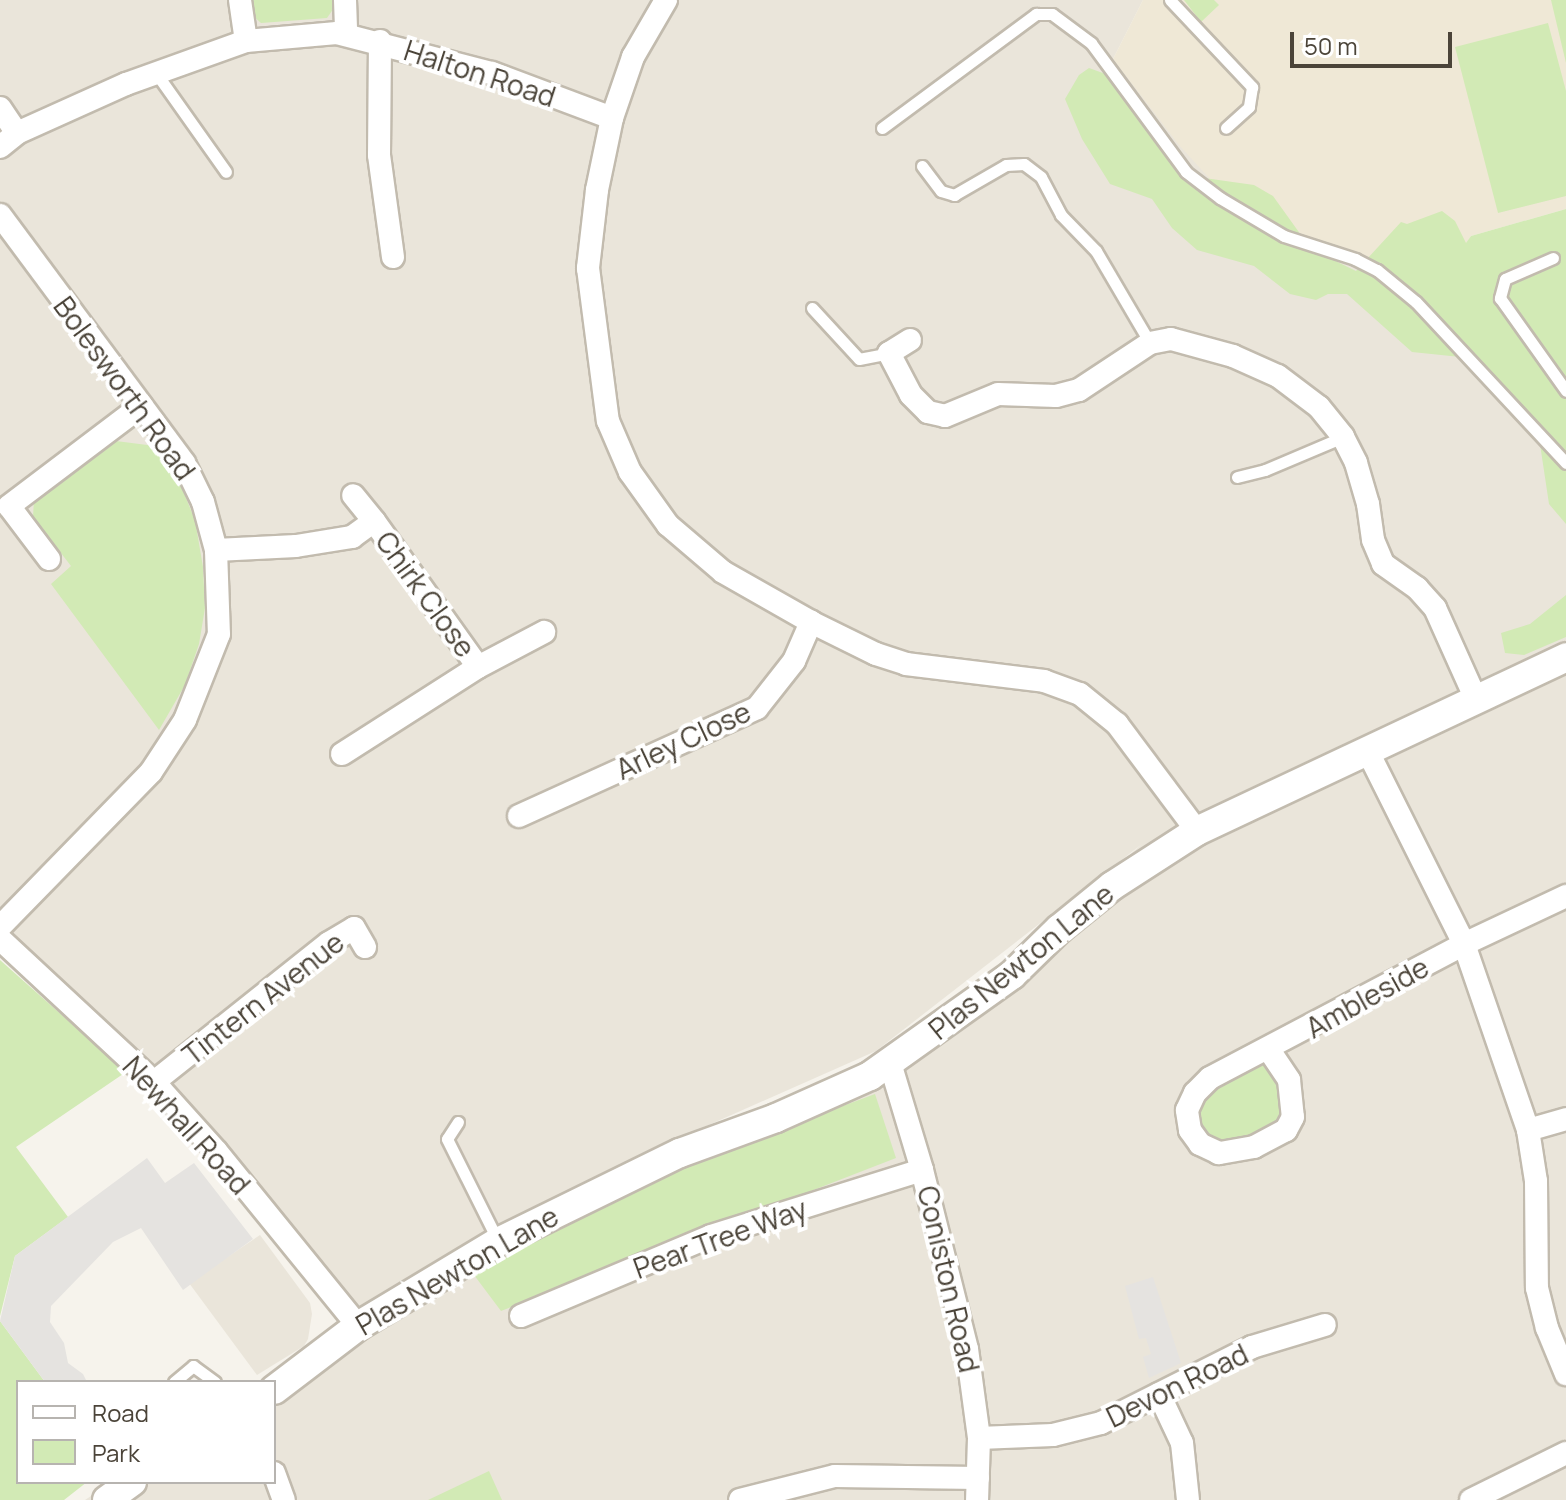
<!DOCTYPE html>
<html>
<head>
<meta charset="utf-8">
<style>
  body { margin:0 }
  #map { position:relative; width:1566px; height:1500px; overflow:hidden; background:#f6f3ec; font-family:Manrope,sans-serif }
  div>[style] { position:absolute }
  .residential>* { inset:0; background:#eae5da }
  .education>* { inset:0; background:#efe8d6 }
  .green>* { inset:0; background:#d2eab5 }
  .parking>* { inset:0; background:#e5e3e0 }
  .roads { filter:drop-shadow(2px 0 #c2bbae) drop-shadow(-2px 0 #c2bbae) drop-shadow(0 2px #c2bbae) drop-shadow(0 -2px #c2bbae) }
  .service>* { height:11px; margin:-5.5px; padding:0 5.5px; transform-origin:5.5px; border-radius:5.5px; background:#fff }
  .minor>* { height:22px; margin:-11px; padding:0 11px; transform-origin:11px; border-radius:11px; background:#fff }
  .tertiary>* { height:28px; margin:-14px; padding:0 14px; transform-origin:14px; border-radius:14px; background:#fff }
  span { translate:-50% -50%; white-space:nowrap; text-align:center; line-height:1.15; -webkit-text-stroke:8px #fff; paint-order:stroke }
  .street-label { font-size:28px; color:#4b4439 }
  .legend { position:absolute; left:16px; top:1380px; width:260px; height:104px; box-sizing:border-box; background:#fff; border:2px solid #b7b4b0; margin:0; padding:10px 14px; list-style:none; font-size:24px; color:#4b4439 }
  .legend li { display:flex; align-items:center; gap:16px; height:40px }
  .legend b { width:40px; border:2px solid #b7b4b0 }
  .scale { position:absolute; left:1290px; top:32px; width:162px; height:36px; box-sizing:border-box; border:4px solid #4b4439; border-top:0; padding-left:10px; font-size:24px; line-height:28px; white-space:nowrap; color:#4b4439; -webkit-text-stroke:6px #fff; paint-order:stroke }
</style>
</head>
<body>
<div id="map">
  <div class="residential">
    <div style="clip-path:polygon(evenodd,0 0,1143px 0,1113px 59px,1285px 229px,1361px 255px,1437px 290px,1566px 423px,1566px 1500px,85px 1500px,112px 1482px,274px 1482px,274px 1382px,259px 1382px,359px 1314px,0 926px,0 0,1142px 844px,890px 1063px,666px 1144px,876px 1051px,1142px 844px)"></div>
    <div style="clip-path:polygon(260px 1235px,310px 1303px,312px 1314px,308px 1339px,304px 1346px,257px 1375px,189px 1283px)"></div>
  </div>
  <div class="education">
    <div style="clip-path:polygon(1143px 0,1566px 0,1566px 209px,1471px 236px,1437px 290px,1361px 255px,1285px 229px,1221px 191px,1179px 145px,1113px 59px)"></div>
  </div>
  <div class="green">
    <div style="clip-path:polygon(250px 0,335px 0,334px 8px,327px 18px,261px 23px,251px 14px)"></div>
    <div style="clip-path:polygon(1184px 0,1214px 0,1219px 5px,1201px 22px)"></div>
    <div style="clip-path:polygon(1551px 0,1566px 0,1566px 63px)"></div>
    <div style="clip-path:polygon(1548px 23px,1566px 91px,1566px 196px,1498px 213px,1455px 47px)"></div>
    <div style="clip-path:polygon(1089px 68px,1111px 76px,1135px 116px,1183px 175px,1254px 185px,1273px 196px,1311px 249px,1356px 271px,1401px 222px,1407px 224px,1442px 211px,1455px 221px,1466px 243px,1471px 236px,1566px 209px,1566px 524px,1549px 504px,1538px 431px,1470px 358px,1412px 352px,1347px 294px,1328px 294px,1316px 300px,1290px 294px,1254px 266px,1197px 250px,1172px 228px,1152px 199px,1110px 184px,1082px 139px,1065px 99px,1079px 75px)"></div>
    <div style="clip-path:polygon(116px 441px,155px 446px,179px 481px,195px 520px,203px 567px,205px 608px,199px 644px,185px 685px,159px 730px,51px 584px,71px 566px,33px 517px,34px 499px)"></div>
    <div style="clip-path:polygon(1566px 595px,1566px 637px,1524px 655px,1505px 653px,1501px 633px,1530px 624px)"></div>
    <div style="clip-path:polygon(0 960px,126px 1072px,16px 1147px,68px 1217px,15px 1256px,0 1316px)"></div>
    <div style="clip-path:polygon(1269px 1050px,1293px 1117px,1254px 1147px,1200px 1144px,1195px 1093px)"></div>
    <div style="clip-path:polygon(875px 1094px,896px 1158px,501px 1311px,474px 1275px,652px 1177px)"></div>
    <div style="clip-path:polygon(0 1321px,45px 1382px,18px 1382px,18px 1482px,87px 1482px,64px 1500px,0 1500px)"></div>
    <div style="clip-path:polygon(489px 1471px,502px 1500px,428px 1500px)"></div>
  </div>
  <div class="parking">
    <div style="clip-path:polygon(147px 1158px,165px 1183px,194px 1163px,253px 1239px,183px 1290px,141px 1228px,113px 1242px,51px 1306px,50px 1322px,64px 1343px,68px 1363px,83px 1374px,87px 1382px,45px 1382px,0 1321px,15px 1256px)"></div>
    <div style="clip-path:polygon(1153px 1277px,1181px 1363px,1149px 1378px,1143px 1357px,1151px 1354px,1146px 1338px,1139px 1339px,1125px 1286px)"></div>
  </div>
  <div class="roads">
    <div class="service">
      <div style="left:1170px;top:0;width:120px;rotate:46.7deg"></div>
      <div style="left:1252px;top:87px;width:20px;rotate:99deg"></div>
      <div style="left:1249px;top:107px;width:31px;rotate:138deg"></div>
      <div style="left:156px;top:73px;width:121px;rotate:54.7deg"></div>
      <div style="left:882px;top:128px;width:192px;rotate:-36.5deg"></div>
      <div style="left:1036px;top:14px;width:16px"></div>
      <div style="left:1052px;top:14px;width:49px;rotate:36.6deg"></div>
      <div style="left:1091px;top:43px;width:160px;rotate:53.6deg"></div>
      <div style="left:1186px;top:172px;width:43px;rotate:37.4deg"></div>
      <div style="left:1220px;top:198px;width:74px;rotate:30.7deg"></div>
      <div style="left:1284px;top:236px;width:75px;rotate:17.9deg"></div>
      <div style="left:1355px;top:259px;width:25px;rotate:27deg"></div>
      <div style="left:1377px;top:270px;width:50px;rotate:39.4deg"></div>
      <div style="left:1416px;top:302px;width:220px;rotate:47deg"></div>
      <div style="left:922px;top:166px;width:31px;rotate:53deg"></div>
      <div style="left:941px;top:191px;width:14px;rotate:17deg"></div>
      <div style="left:954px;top:195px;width:60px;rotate:-30deg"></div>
      <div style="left:1006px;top:165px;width:18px;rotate:-3deg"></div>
      <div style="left:1024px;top:164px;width:21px;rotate:37deg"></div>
      <div style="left:1041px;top:177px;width:43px;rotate:62.2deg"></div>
      <div style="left:1061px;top:215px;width:50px;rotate:45.8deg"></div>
      <div style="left:1096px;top:251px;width:107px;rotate:59.6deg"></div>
      <div style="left:1553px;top:258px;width:52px;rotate:156.4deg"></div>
      <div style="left:1505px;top:279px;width:20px;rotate:105deg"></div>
      <div style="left:1500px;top:298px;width:114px;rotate:54.6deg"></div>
      <div style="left:812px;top:308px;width:69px;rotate:47.3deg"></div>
      <div style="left:859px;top:359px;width:31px;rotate:-11deg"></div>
      <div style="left:1237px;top:477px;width:29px;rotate:-14deg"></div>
      <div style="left:1265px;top:470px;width:85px;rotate:-22.9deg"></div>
      <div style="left:458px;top:1122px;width:20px;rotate:123deg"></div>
      <div style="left:447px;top:1139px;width:114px;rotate:63.4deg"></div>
      <div style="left:174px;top:1382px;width:25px;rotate:-40deg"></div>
      <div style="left:193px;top:1366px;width:27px;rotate:36deg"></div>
    </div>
    <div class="minor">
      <div style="left:240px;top:0;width:41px;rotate:81.7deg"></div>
      <div style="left:345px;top:0;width:34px;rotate:88deg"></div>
      <div style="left:666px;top:0;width:66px;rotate:120.1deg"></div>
      <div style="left:633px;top:57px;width:65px;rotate:109deg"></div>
      <div style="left:612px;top:118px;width:74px;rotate:101.8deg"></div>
      <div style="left:597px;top:190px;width:79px;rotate:96.6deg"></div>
      <div style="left:588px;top:268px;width:154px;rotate:82.6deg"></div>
      <div style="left:608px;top:421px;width:56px;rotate:66.7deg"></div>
      <div style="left:630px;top:472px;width:65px;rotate:54.4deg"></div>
      <div style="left:668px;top:525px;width:72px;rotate:40.5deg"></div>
      <div style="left:723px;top:572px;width:101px;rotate:29.6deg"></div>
      <div style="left:811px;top:622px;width:72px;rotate:26.2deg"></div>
      <div style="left:876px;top:654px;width:32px;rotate:18deg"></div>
      <div style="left:906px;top:664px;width:139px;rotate:7deg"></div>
      <div style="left:1044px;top:681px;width:38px;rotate:20deg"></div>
      <div style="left:1080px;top:694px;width:48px;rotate:39deg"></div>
      <div style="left:1117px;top:724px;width:134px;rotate:53.2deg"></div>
      <div style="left:380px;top:41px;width:114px;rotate:90.5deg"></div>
      <div style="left:379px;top:155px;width:103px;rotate:82.2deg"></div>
      <div style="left:0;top:108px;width:30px;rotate:56deg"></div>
      <div style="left:0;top:147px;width:22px;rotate:-39deg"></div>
      <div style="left:17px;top:133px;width:120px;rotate:-24.2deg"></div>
      <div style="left:126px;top:84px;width:127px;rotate:-19.7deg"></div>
      <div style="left:246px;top:41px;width:91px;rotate:-5deg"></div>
      <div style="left:337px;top:33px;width:160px;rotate:14.5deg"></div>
      <div style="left:492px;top:73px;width:128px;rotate:20.6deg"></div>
      <div style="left:0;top:215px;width:309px;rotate:53.4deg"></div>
      <div style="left:184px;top:463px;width:43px;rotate:64deg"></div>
      <div style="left:203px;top:502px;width:50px;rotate:74.8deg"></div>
      <div style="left:216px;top:550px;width:84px;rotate:88deg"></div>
      <div style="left:219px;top:634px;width:92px;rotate:111.6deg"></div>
      <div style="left:185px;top:720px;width:62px;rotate:123.2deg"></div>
      <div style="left:151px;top:772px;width:216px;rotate:134.3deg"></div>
      <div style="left:910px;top:340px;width:25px;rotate:148deg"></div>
      <div style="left:889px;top:353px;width:47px;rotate:62.4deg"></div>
      <div style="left:911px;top:395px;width:24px;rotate:45deg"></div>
      <div style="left:928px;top:412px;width:17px;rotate:13deg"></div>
      <div style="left:945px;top:416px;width:57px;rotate:-22.5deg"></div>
      <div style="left:998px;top:394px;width:58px;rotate:2deg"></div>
      <div style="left:1056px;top:396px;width:24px;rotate:-15deg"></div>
      <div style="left:1079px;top:390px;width:85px;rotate:-33.5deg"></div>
      <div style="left:1150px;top:343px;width:21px;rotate:-11deg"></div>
      <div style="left:1171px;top:339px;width:64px;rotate:15.3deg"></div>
      <div style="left:1233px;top:356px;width:49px;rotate:24deg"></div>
      <div style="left:1278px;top:376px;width:51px;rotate:37.1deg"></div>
      <div style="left:1319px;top:407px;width:38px;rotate:51deg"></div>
      <div style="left:1343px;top:437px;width:29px;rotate:63deg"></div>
      <div style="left:1356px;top:463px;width:43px;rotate:73.7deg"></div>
      <div style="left:1368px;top:504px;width:36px;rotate:82deg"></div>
      <div style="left:1373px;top:540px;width:26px;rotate:67deg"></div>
      <div style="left:1383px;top:564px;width:42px;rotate:35.2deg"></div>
      <div style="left:1417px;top:588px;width:27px;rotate:48deg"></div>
      <div style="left:1435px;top:608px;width:98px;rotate:65.8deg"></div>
      <div style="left:374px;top:521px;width:179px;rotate:54.5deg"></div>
      <div style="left:478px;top:667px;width:75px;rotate:-27.9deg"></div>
      <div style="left:216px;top:550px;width:80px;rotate:-2.9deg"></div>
      <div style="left:296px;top:546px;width:57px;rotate:-9.1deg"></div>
      <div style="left:352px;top:537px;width:27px;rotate:-36deg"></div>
      <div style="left:374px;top:521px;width:33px;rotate:-129deg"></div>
      <div style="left:49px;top:559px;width:66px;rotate:-127deg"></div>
      <div style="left:9px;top:506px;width:166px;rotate:-37.1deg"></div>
      <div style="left:1368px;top:752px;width:215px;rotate:63.4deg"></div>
      <div style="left:1464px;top:944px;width:197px;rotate:71deg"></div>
      <div style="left:1528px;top:1130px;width:52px;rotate:81.1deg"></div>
      <div style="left:1536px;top:1181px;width:107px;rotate:89.5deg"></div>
      <div style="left:1537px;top:1288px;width:41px;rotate:76deg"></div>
      <div style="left:1547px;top:1328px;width:50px;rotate:67.6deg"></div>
      <div style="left:342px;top:754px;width:161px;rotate:-32.6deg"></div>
      <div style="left:519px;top:816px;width:261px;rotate:-24.4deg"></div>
      <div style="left:757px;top:708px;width:60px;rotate:-51.8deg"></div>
      <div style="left:794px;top:661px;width:43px;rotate:-66.4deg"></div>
      <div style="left:0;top:939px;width:210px;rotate:42.9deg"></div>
      <div style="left:154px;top:1082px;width:93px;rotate:48.1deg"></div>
      <div style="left:216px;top:1151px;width:225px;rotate:50.9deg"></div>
      <div style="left:1269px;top:1050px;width:36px;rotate:56deg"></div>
      <div style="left:1289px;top:1080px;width:37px;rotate:84deg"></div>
      <div style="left:1293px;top:1117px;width:15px;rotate:118deg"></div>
      <div style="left:1286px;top:1130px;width:36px;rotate:152deg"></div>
      <div style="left:1254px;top:1147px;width:36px;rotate:170deg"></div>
      <div style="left:1219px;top:1153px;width:21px;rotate:-155deg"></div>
      <div style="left:1200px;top:1144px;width:17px;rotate:-126deg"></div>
      <div style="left:1190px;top:1130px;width:20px;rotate:-99deg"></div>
      <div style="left:1187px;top:1110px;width:19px;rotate:-65deg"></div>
      <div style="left:1195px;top:1093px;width:21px;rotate:-45deg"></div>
      <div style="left:1210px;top:1078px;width:287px;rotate:-27.8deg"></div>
      <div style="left:1464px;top:944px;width:113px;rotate:-25.2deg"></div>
      <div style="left:890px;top:1063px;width:112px;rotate:73.3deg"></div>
      <div style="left:922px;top:1170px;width:185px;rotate:75.9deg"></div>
      <div style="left:967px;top:1349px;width:90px;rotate:82.3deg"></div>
      <div style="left:979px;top:1438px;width:62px;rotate:91.8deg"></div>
      <div style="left:154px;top:1082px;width:223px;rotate:-38.5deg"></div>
      <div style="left:329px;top:943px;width:29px;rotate:-31deg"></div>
      <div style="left:354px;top:928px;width:22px;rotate:60deg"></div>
      <div style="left:1528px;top:1130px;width:40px;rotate:-16deg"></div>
      <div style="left:521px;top:1316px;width:206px;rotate:-22.8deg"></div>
      <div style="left:711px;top:1236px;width:221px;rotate:-17.4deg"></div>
      <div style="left:1159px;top:1394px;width:54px;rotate:64.9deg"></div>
      <div style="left:1182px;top:1443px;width:57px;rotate:84deg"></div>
      <div style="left:979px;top:1438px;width:74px;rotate:-2.3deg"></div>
      <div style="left:1053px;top:1435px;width:49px;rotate:-14deg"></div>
      <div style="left:1101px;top:1423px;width:169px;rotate:-26.7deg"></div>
      <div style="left:1252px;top:1347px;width:76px;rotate:-16.8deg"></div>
      <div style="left:274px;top:1473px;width:29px;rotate:70deg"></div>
      <div style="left:740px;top:1500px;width:98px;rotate:-14.2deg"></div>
      <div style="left:835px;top:1476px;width:143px;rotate:0.8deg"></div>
      <div style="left:1471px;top:1500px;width:106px;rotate:-26.3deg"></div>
    </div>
    <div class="tertiary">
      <div style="left:274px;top:1390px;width:106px;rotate:-37.3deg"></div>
      <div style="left:358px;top:1326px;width:163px;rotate:-31deg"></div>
      <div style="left:498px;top:1242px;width:203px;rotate:-26.1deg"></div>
      <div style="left:680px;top:1153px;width:102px;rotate:-20deg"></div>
      <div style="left:776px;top:1118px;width:103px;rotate:-24.1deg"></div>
      <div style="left:870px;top:1076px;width:174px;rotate:-35.4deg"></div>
      <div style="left:1012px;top:975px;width:66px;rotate:-44.4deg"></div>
      <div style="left:1059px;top:929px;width:68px;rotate:-39.1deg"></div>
      <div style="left:1112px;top:886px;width:101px;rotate:-32.9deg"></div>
      <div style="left:1197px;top:831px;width:408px;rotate:-25.2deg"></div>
      <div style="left:107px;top:1500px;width:31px;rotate:-36deg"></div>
    </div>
  </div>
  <div class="street-label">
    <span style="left:480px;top:73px;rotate:18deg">Halton Road</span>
    <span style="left:125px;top:388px;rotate:54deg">Bolesworth Road</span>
    <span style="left:426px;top:594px;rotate:54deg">Chirk Close</span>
    <span style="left:683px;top:740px;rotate:-25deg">Arley Close</span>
    <span style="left:1021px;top:961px;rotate:-39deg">Plas Newton Lane</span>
    <span style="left:1367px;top:997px;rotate:-29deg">Ambleside</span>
    <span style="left:263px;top:998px;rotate:-38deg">Tintern Avenue</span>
    <span style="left:187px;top:1125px;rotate:48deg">Newhall Road</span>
    <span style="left:720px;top:1238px;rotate:-20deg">Pear Tree Way</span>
    <span style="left:457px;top:1270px;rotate:-30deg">Plas Newton Lane</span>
    <span style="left:949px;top:1279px;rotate:77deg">Coniston Road</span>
    <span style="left:1177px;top:1385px;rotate:-26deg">Devon Road</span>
  </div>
  <ul class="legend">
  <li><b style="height:10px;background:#fff"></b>Road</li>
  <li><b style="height:22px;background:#d2eab5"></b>Park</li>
  </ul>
  <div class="scale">50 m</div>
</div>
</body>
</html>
